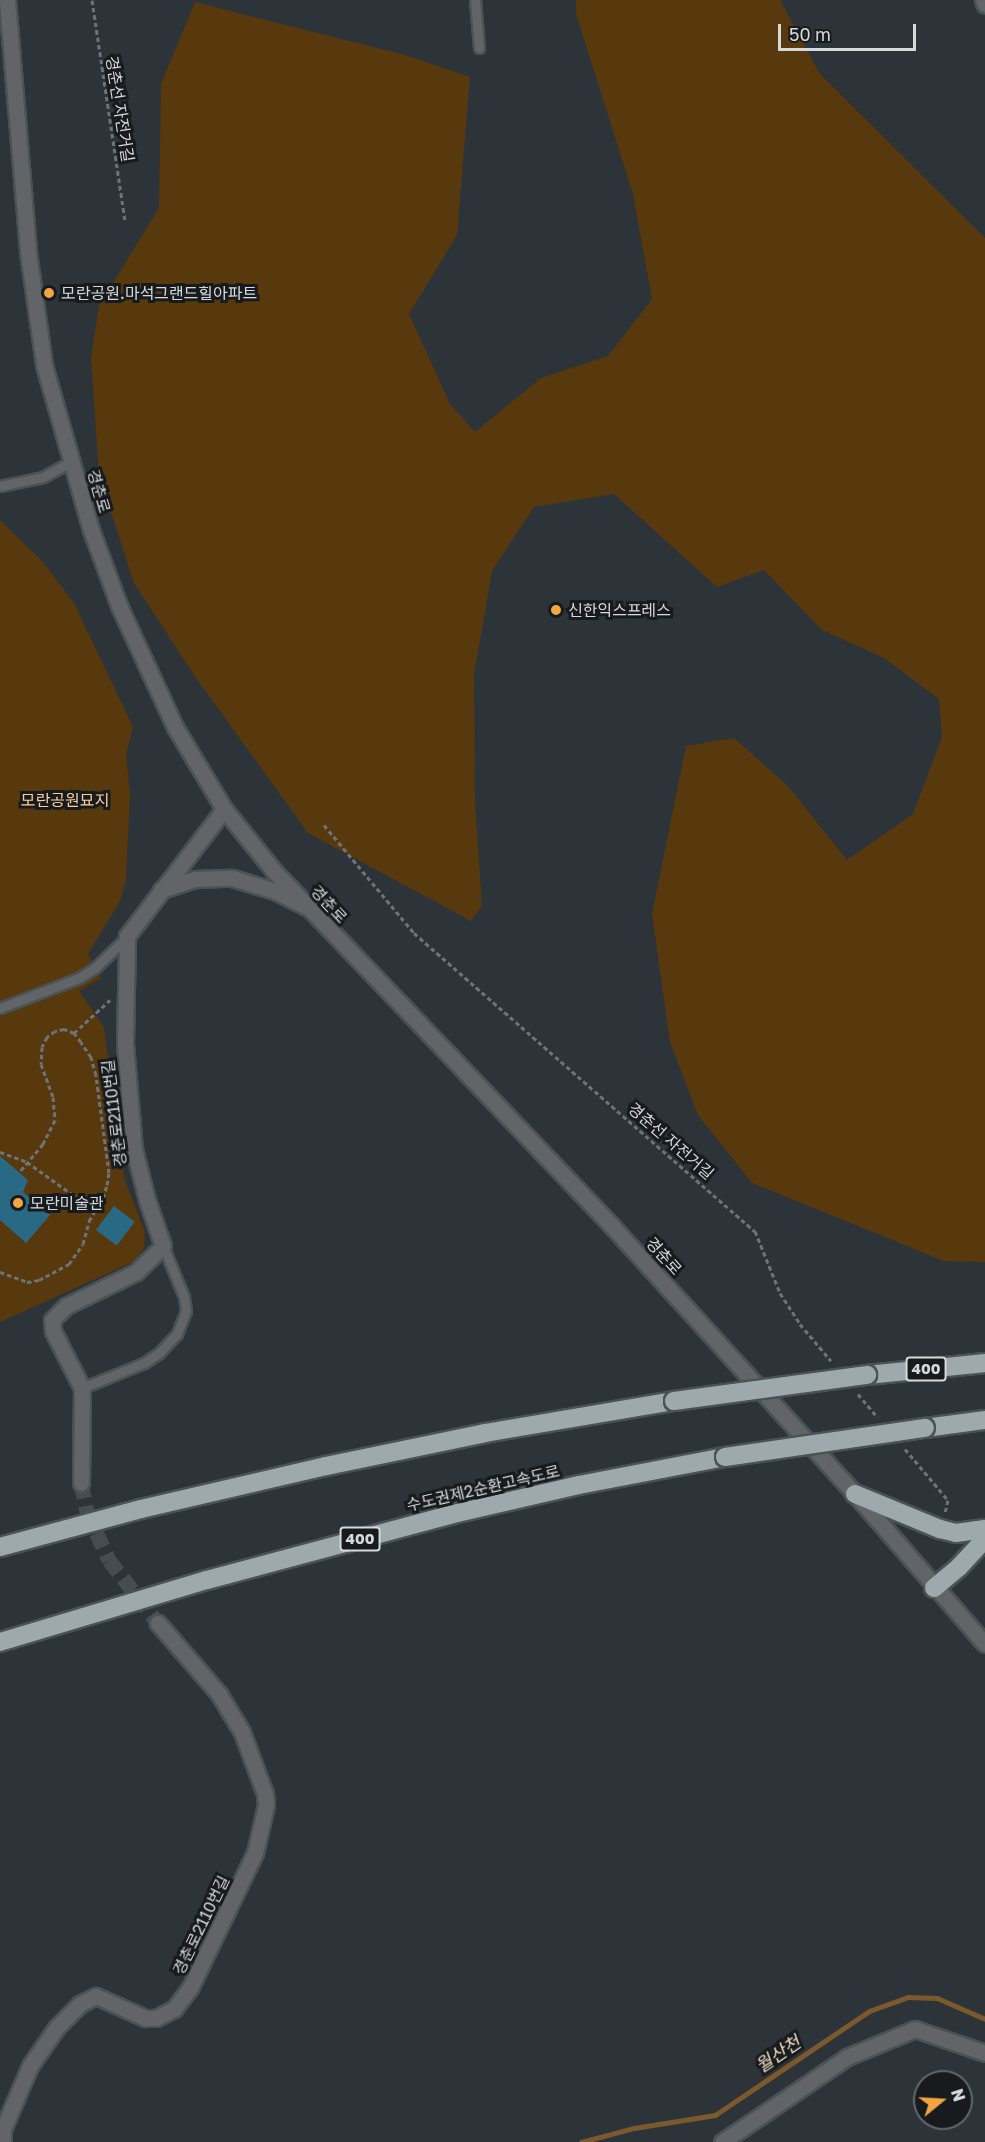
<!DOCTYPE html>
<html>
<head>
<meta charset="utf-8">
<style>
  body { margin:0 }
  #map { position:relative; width:985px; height:2142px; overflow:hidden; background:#2c3439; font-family:"Golos Text","Noto Sans KR",sans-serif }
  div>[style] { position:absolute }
  .green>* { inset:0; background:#58380d }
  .stream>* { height:5px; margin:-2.5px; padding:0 2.5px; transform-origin:2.5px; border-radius:2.5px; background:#7c592d }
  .building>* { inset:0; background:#2a6983; transform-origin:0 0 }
  .minor-tunnel>* { height:15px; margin-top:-7.5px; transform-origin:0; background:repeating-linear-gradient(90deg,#454d51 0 15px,transparent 0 23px) }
  .path>* { height:3px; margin-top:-1.5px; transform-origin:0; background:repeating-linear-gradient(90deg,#6d7478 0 4.5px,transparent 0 7.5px) }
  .roads { filter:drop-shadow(2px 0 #4a5256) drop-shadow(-2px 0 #4a5256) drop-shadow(0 2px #4a5256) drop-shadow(0 -2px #4a5256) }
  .service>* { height:9px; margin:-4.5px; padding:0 4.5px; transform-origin:4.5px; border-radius:4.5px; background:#616567 }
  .minor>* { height:15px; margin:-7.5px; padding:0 7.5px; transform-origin:7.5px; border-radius:7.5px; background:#616567 }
  .tertiary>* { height:15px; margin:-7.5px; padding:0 7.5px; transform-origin:7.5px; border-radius:7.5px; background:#616567 }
  .motorway>* { height:18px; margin:-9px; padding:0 9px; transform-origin:9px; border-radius:9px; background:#9ea9ae }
  .bridges { filter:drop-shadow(2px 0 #4a5256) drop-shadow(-2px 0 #4a5256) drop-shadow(0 2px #4a5256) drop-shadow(0 -2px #4a5256) }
  .motorway-bridge>* { height:18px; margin:-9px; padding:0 9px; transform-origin:9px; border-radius:9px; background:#9ea9ae }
  .dots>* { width:16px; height:16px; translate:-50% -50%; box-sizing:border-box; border:3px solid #171b1d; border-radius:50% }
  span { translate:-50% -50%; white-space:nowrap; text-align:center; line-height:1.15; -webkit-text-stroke:6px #171b1d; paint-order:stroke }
  .shield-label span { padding:2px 4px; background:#171b1d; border:2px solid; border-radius:4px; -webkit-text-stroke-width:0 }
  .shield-label { font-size:15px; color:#d4d9dc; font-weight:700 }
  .street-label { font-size:16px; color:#d4d9dc }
  .poi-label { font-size:16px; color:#d4d9dc }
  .left { translate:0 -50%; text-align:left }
  .park-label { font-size:16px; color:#fbcd99 }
  .water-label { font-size:18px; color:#f6dfc6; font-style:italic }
  .north { position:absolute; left:913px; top:2070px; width:60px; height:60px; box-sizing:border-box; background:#171b1d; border:2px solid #636769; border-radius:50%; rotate:72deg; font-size:16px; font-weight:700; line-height:24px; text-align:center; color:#d4d9dc }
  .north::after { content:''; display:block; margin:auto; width:21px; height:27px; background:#f2a541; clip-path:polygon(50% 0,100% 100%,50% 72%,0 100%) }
  .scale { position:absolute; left:778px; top:24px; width:138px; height:27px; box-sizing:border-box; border:3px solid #d4d9dc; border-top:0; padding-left:8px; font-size:18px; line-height:21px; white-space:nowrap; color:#d4d9dc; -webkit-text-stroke:4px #171b1d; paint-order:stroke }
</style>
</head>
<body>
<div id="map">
  <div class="green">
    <div style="clip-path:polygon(576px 0,780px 0,820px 74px,985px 238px,985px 1262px,944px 1261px,752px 1183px,698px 1115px,670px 1042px,652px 914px,686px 746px,734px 738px,788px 786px,847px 860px,913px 814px,942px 737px,939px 699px,884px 658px,822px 630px,764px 570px,717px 587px,614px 494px,534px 507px,492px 571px,474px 675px,475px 801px,482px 906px,471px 921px,308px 833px,194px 675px,134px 583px,99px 475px,91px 357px,99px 306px,159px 208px,161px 84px,195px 2px,405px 55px,470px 77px,457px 235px,409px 314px,450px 404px,475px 432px,541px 378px,608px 356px,652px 299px,633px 194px,576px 14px)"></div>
    <div style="clip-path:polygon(0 520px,43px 562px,74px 603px,133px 727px,126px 754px,130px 794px,126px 880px,120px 901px,88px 954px,101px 978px,79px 991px,104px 1027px,124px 1178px,145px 1232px,144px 1248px,135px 1261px,0 1322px)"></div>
  </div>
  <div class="stream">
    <div style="left:581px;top:2142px;width:55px;rotate:-14.8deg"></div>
    <div style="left:634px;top:2128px;width:82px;rotate:-9.1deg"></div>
    <div style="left:715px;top:2115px;width:186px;rotate:-34deg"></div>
    <div style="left:869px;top:2011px;width:41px;rotate:-19.7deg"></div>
    <div style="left:908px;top:1997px;width:29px;rotate:2deg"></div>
    <div style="left:937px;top:1998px;width:52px;rotate:23.6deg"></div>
  </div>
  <div class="building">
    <div style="clip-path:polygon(0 1156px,28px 1180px,23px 1192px,50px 1215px,26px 1243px,0 1220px)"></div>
    <div style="left:114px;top:1206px;width:26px;height:30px;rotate:37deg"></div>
  </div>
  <div class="minor-tunnel">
    <div style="left:81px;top:1483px;width:30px;rotate:78deg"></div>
    <div style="left:87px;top:1512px;width:53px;rotate:65.4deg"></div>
    <div style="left:109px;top:1560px;width:80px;rotate:52.1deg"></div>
  </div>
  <div class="path">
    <div style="left:92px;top:0;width:223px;rotate:81.5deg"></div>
    <div style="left:324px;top:825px;width:141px;rotate:50.2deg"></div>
    <div style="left:414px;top:933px;width:453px;rotate:41.2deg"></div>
    <div style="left:755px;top:1231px;width:67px;rotate:68deg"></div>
    <div style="left:780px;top:1293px;width:37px;rotate:57deg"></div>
    <div style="left:800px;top:1324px;width:48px;rotate:50deg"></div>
    <div style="left:74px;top:1033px;width:49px;rotate:-42.5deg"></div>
    <div style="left:0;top:1152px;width:29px;rotate:20deg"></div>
    <div style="left:27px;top:1162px;width:82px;rotate:35.6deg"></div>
    <div style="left:0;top:1272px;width:29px;rotate:20deg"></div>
    <div style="left:27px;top:1282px;width:12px;rotate:-9deg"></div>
    <div style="left:39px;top:1280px;width:34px;rotate:-28deg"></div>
    <div style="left:69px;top:1264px;width:24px;rotate:-55deg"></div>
    <div style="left:83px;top:1244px;width:24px;rotate:-75deg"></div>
    <div style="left:89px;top:1221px;width:27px;rotate:-59deg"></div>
    <div style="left:103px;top:1198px;width:14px;rotate:-73deg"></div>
    <div style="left:107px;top:1185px;width:12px;rotate:-81deg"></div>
    <div style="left:109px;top:1173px;width:99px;rotate:-97.6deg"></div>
    <div style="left:96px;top:1075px;width:19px;rotate:-106deg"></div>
    <div style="left:91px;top:1057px;width:18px;rotate:-124deg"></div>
    <div style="left:81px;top:1042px;width:11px;rotate:-128deg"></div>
    <div style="left:74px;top:1033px;width:11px;rotate:-158deg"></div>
    <div style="left:64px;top:1029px;width:9px;rotate:167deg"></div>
    <div style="left:55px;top:1031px;width:10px;rotate:143deg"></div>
    <div style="left:47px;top:1037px;width:11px;rotate:117deg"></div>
    <div style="left:42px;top:1047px;width:17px;rotate:93deg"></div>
    <div style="left:41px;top:1064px;width:35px;rotate:70deg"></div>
    <div style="left:53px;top:1097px;width:23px;rotate:85deg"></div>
    <div style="left:55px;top:1120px;width:27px;rotate:117deg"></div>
    <div style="left:43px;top:1144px;width:35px;rotate:130deg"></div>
    <div style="left:858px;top:1394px;width:30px;rotate:50deg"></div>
    <div style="left:905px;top:1449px;width:67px;rotate:49.9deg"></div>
    <div style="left:948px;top:1500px;width:13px;rotate:103deg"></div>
  </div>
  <div class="roads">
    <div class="service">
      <div style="left:475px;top:0;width:48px;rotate:85.2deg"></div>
      <div style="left:0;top:486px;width:44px;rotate:-11.8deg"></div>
      <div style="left:43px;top:477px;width:33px;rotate:-29deg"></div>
      <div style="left:0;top:1008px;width:85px;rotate:-20.8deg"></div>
      <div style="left:79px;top:978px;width:19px;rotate:-32deg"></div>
      <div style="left:95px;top:968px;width:43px;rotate:-44.1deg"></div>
      <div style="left:82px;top:1388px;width:67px;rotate:-22deg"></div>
      <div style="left:144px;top:1363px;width:18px;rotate:-34deg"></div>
      <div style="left:159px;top:1353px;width:26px;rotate:-47deg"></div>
      <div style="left:177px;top:1334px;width:25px;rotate:-69deg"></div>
      <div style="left:186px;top:1311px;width:14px;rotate:-98deg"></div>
      <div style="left:184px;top:1297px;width:55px;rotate:-112.4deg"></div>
    </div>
    <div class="minor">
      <div style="left:983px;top:0;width:5px;rotate:68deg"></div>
      <div style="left:161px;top:890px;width:35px;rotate:-18deg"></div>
      <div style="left:194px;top:879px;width:38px;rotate:-2deg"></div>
      <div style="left:232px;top:878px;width:45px;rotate:16.8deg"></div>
      <div style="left:275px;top:891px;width:34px;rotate:27deg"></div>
      <div style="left:81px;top:1483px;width:95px;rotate:-89.4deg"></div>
      <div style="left:82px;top:1388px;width:64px;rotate:-117deg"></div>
      <div style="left:53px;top:1331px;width:11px;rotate:-95deg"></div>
      <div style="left:52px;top:1320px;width:20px;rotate:-45deg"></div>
      <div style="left:66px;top:1306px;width:78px;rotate:-25.9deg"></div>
      <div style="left:136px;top:1272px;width:37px;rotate:-44deg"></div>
      <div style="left:163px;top:1246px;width:49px;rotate:-109.2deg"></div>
      <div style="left:147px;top:1200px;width:53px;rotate:-104.3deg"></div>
      <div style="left:134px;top:1149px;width:105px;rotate:-94.9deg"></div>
      <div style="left:125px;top:1044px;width:108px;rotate:-88.9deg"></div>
      <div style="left:127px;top:936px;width:160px;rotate:-52.6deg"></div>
      <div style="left:3px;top:2142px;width:13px;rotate:-90deg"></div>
      <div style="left:3px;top:2129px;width:69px;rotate:-66.8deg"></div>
      <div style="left:30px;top:2066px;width:47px;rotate:-55.3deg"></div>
      <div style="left:57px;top:2027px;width:33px;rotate:-45deg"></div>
      <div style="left:80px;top:2004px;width:18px;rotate:-27deg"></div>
      <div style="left:96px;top:1996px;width:54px;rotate:24.2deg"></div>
      <div style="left:145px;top:2018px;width:11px"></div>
      <div style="left:156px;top:2018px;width:20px;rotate:-27deg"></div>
      <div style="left:174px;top:2009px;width:26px;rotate:-53deg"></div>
      <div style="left:190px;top:1988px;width:150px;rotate:-64.3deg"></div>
      <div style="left:255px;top:1853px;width:49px;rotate:-77.1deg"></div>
      <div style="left:266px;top:1805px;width:11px;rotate:-95deg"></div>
      <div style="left:265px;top:1794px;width:66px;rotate:-110.4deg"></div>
      <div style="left:242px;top:1732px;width:44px;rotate:-121.2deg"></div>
      <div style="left:219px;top:1694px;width:94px;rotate:-130.7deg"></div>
      <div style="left:722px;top:2142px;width:151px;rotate:-34.2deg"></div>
      <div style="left:847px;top:2057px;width:74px;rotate:-22.4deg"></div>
      <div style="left:915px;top:2029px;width:74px;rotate:18.9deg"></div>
    </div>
    <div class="tertiary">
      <div style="left:7px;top:0;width:253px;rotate:85.2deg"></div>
      <div style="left:28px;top:252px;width:114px;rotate:81.9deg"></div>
      <div style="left:44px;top:365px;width:172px;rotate:74.1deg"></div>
      <div style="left:91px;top:530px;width:83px;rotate:69.6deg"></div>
      <div style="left:120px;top:608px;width:131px;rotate:65.2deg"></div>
      <div style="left:175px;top:727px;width:96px;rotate:59.1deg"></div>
      <div style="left:224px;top:809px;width:80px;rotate:51.1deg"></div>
      <div style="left:274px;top:871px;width:490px;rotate:46.4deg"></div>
      <div style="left:612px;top:1226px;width:362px;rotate:47.8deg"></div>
      <div style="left:855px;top:1494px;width:198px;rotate:49.1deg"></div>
    </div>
    <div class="motorway">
      <div style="left:867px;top:1375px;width:119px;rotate:-5.8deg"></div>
      <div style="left:925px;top:1428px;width:61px;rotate:-7.6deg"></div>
      <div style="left:855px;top:1494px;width:92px;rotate:22.4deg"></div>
      <div style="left:940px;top:1529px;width:16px;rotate:14deg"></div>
      <div style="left:956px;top:1533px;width:29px;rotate:-8deg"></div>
      <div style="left:0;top:1547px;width:146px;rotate:-15.1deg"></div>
      <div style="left:141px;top:1509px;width:190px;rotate:-13.1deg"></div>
      <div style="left:326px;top:1466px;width:162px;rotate:-11.7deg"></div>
      <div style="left:485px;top:1433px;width:192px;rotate:-9.6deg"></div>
      <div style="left:934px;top:1588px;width:33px;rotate:-40deg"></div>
      <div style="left:959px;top:1567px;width:38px;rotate:-47deg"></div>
      <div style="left:0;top:1642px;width:216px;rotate:-16.7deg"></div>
      <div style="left:207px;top:1580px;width:255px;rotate:-15deg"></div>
      <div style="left:453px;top:1514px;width:129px;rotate:-13deg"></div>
      <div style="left:579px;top:1485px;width:149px;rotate:-10.9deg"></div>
    </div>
  </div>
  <div class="bridges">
    <div class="motorway-bridge">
      <div style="left:674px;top:1401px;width:195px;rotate:-7.7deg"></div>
      <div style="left:725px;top:1457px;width:202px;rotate:-8.3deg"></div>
    </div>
  </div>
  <div class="dots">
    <div style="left:49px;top:293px;background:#f2a541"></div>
    <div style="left:556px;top:610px;background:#f2a541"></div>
    <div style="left:18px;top:1203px;background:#f2a541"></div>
  </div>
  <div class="shield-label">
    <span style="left:926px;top:1369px">400</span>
    <span style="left:360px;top:1539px">400</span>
  </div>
  <div class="street-label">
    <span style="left:120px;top:109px;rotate:81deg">경춘선 자전거길</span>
    <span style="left:99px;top:491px;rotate:74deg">경춘로</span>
    <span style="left:329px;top:904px;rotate:47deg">경춘로</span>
    <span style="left:114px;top:1113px;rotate:-97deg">경춘로2110번길</span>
    <span style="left:671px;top:1141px;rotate:41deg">경춘선 자전거길</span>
    <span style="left:664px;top:1256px;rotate:48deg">경춘로</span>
    <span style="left:483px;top:1488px;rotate:-13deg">수도권제2순환고속도로</span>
    <span style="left:201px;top:1925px;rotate:-64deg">경춘로2110번길</span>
  </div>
  <div class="poi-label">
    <span class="left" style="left:61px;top:293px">모란공원.마석그랜드힐아파트</span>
    <span class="left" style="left:568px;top:610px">신한익스프레스</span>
    <span class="left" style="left:30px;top:1203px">모란미술관</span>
  </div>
  <div class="park-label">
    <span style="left:65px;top:800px">모란공원묘지</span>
  </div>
  <div class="water-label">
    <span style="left:778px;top:2054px;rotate:-34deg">월산천</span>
  </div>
  <div class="north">N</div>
  <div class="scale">50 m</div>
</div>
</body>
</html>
